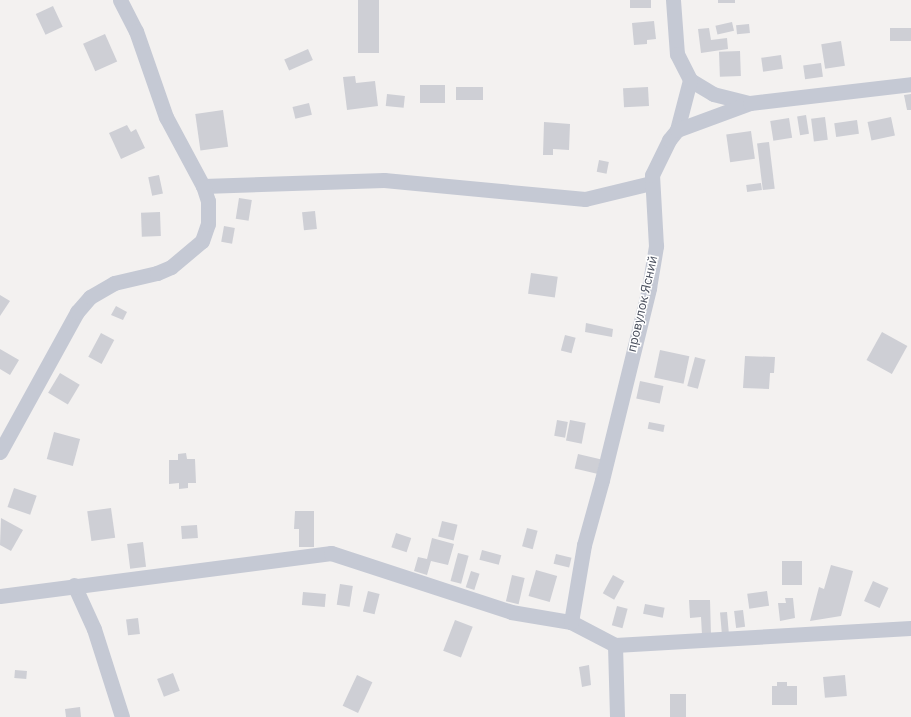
<!DOCTYPE html>
<html>
<head>
<meta charset="utf-8">
<style>
  body { margin:0 }
  #map { position:relative; width:911px; height:717px; overflow:hidden; background:#f3f1f0; font-family:"IBM Plex Sans",sans-serif }
  div>[style] { position:absolute }
  .building>* { inset:0; background:#cecfd5; transform-origin:0 0 }
  .minor>* { height:15px; margin:-7.5px; padding:0 7.5px; transform-origin:7.5px; border-radius:7.5px; background:#c5c9d4 }
  span { translate:-50% -50%; white-space:nowrap; text-align:center; line-height:1.15; -webkit-text-stroke:3px #fff; paint-order:stroke }
  .street-label { font-size:13px; color:#494f5d }
</style>
</head>
<body>
<div id="map">
  <div class="building">
    <div style="left:358px;top:0;width:21px;height:53px"></div>
    <div style="left:630px;top:0;width:21px;height:8px"></div>
    <div style="left:718px;top:0;width:17px;height:3px"></div>
    <div style="left:53px;top:6px;width:23px;height:19px;rotate:65deg"></div>
    <div style="clip-path:polygon(654px 21px,656px 39px,647px 40px,647px 44px,634px 45px,632px 23px)"></div>
    <div style="left:732px;top:22px;width:9px;height:17px;rotate:77deg"></div>
    <div style="left:749px;top:24px;width:9px;height:13px;rotate:84deg"></div>
    <div style="clip-path:polygon(709px 28px,711px 40px,727px 38px,728px 49px,701px 53px,698px 29px)"></div>
    <div style="left:911px;top:28px;width:13px;height:21px;rotate:90deg"></div>
    <div style="left:105px;top:34px;width:30px;height:24px;rotate:66deg"></div>
    <div style="left:841px;top:41px;width:25px;height:20px;rotate:81deg"></div>
    <div style="left:308px;top:49px;width:12px;height:26px;rotate:66deg"></div>
    <div style="left:740px;top:51px;width:25px;height:21px;rotate:88deg"></div>
    <div style="left:781px;top:55px;width:14px;height:20px;rotate:82deg"></div>
    <div style="left:821px;top:63px;width:14px;height:18px;rotate:82deg"></div>
    <div style="clip-path:polygon(355px 76px,356px 83px,375px 81px,378px 106px,347px 110px,343px 77px)"></div>
    <div style="left:420px;top:85px;width:25px;height:18px"></div>
    <div style="left:483px;top:87px;width:13px;height:27px;rotate:90deg"></div>
    <div style="left:648px;top:87px;width:19px;height:25px;rotate:87deg"></div>
    <div style="left:387px;top:94px;width:18px;height:12px;rotate:6deg"></div>
    <div style="clip-path:polygon(911px 94px,911px 110px,907px 110px,904px 95px)"></div>
    <div style="left:309px;top:103px;width:12px;height:17px;rotate:76deg"></div>
    <div style="left:223px;top:110px;width:37px;height:28px;rotate:82deg"></div>
    <div style="left:806px;top:115px;width:19px;height:9px;rotate:81deg"></div>
    <div style="left:825px;top:117px;width:23px;height:14px;rotate:83deg"></div>
    <div style="left:891px;top:117px;width:19px;height:24px;rotate:78deg"></div>
    <div style="left:789px;top:118px;width:20px;height:19px;rotate:81deg"></div>
    <div style="left:857px;top:120px;width:14px;height:23px;rotate:82deg"></div>
    <div style="clip-path:polygon(544px 122px,570px 124px,569px 150px,553px 149px,553px 155px,543px 155px)"></div>
    <div style="clip-path:polygon(127px 125px,131px 132px,136px 129px,145px 148px,121px 159px,109px 133px)"></div>
    <div style="left:751px;top:131px;width:28px;height:25px;rotate:82deg"></div>
    <div style="left:769px;top:142px;width:47px;height:12px;rotate:83deg"></div>
    <div style="left:599px;top:160px;width:10px;height:12px;rotate:11deg"></div>
    <div style="left:159px;top:175px;width:19px;height:11px;rotate:78deg"></div>
    <div style="left:761px;top:183px;width:7px;height:15px;rotate:82deg"></div>
    <div style="left:239px;top:198px;width:13px;height:21px;rotate:9deg"></div>
    <div style="left:315px;top:211px;width:18px;height:13px;rotate:84deg"></div>
    <div style="left:160px;top:212px;width:24px;height:19px;rotate:88deg"></div>
    <div style="left:224px;top:226px;width:11px;height:16px;rotate:10deg"></div>
    <div style="left:531px;top:273px;width:27px;height:21px;rotate:8deg"></div>
    <div style="clip-path:polygon(0 295px,10px 301px,0 316px)"></div>
    <div style="clip-path:polygon(116px 306px,127px 312px,123px 320px,111px 315px)"></div>
    <div style="clip-path:polygon(586px 323px,613px 329px,612px 337px,585px 332px)"></div>
    <div style="left:882px;top:332px;width:29px;height:32px;rotate:29deg"></div>
    <div style="left:101px;top:333px;width:15px;height:27px;rotate:28deg"></div>
    <div style="left:565px;top:335px;width:11px;height:16px;rotate:15deg"></div>
    <div style="clip-path:polygon(0 349px,19px 360px,10px 375px,0 369px)"></div>
    <div style="left:660px;top:350px;width:30px;height:28px;rotate:12deg"></div>
    <div style="clip-path:polygon(745px 356px,775px 357px,774px 373px,770px 373px,769px 389px,743px 388px)"></div>
    <div style="left:695px;top:357px;width:11px;height:30px;rotate:15deg"></div>
    <div style="left:60px;top:373px;width:23px;height:23px;rotate:31deg"></div>
    <div style="left:640px;top:381px;width:24px;height:18px;rotate:12deg"></div>
    <div style="left:557px;top:420px;width:11px;height:16px;rotate:10deg"></div>
    <div style="left:570px;top:420px;width:16px;height:21px;rotate:11deg"></div>
    <div style="left:649px;top:422px;width:16px;height:7px;rotate:11deg"></div>
    <div style="left:54px;top:432px;width:27px;height:28px;rotate:15deg"></div>
    <div style="clip-path:polygon(186px 453px,187px 459px,195px 459px,196px 483px,188px 483px,188px 488px,179px 489px,179px 483px,169px 484px,169px 460px,178px 460px,178px 454px)"></div>
    <div style="left:578px;top:454px;width:23px;height:15px;rotate:13deg"></div>
    <div style="left:14px;top:488px;width:24px;height:20px;rotate:19deg"></div>
    <div style="left:111px;top:508px;width:30px;height:24px;rotate:82deg"></div>
    <div style="clip-path:polygon(295px 511px,314px 511px,314px 547px,299px 547px,299px 529px,294px 529px)"></div>
    <div style="clip-path:polygon(1px 518px,23px 530px,11px 551px,0 545px)"></div>
    <div style="left:442px;top:521px;width:16px;height:16px;rotate:14deg"></div>
    <div style="left:197px;top:525px;width:13px;height:16px;rotate:86deg"></div>
    <div style="left:527px;top:528px;width:11px;height:19px;rotate:15deg"></div>
    <div style="left:396px;top:533px;width:16px;height:15px;rotate:18deg"></div>
    <div style="clip-path:polygon(432px 538px,454px 544px,448px 565px,431px 561px,427px 575px,414px 571px,418px 557px,427px 559px)"></div>
    <div style="left:143px;top:542px;width:25px;height:16px;rotate:83deg"></div>
    <div style="left:482px;top:550px;width:20px;height:10px;rotate:15deg"></div>
    <div style="left:458px;top:553px;width:11px;height:29px;rotate:15deg"></div>
    <div style="left:556px;top:554px;width:16px;height:10px;rotate:14deg"></div>
    <div style="left:782px;top:561px;width:20px;height:24px"></div>
    <div style="clip-path:polygon(831px 565px,853px 571px,841px 616px,810px 621px,819px 587px,824px 589px)"></div>
    <div style="left:536px;top:570px;width:22px;height:27px;rotate:16deg"></div>
    <div style="left:471px;top:571px;width:9px;height:17px;rotate:18deg"></div>
    <div style="left:512px;top:575px;width:13px;height:27px;rotate:13deg"></div>
    <div style="left:613px;top:575px;width:13px;height:21px;rotate:29deg"></div>
    <div style="left:873px;top:581px;width:17px;height:22px;rotate:24deg"></div>
    <div style="left:340px;top:584px;width:13px;height:21px;rotate:9deg"></div>
    <div style="left:368px;top:591px;width:12px;height:21px;rotate:14deg"></div>
    <div style="left:767px;top:591px;width:15px;height:20px;rotate:82deg"></div>
    <div style="left:303px;top:592px;width:23px;height:13px;rotate:5deg"></div>
    <div style="clip-path:polygon(785px 598px,793px 598px,795px 618px,780px 621px,778px 603px,786px 603px)"></div>
    <div style="clip-path:polygon(689px 600px,710px 600px,711px 635px,702px 635px,701px 617px,690px 618px)"></div>
    <div style="left:645px;top:604px;width:20px;height:10px;rotate:11deg"></div>
    <div style="left:617px;top:606px;width:11px;height:20px;rotate:15deg"></div>
    <div style="left:743px;top:610px;width:17px;height:9px;rotate:83deg"></div>
    <div style="left:727px;top:612px;width:25px;height:7px;rotate:85deg"></div>
    <div style="left:138px;top:618px;width:16px;height:12px;rotate:83deg"></div>
    <div style="left:455px;top:620px;width:19px;height:33px;rotate:21deg"></div>
    <div style="clip-path:polygon(589px 665px,591px 685px,582px 687px,579px 667px)"></div>
    <div style="left:15px;top:670px;width:12px;height:8px;rotate:5deg"></div>
    <div style="left:173px;top:673px;width:19px;height:17px;rotate:69deg"></div>
    <div style="left:357px;top:675px;width:17px;height:34px;rotate:25deg"></div>
    <div style="left:845px;top:675px;width:21px;height:22px;rotate:85deg"></div>
    <div style="clip-path:polygon(777px 682px,787px 682px,787px 686px,797px 686px,797px 705px,772px 705px,772px 686px,777px 686px)"></div>
    <div style="left:670px;top:694px;width:16px;height:23px"></div>
    <div style="clip-path:polygon(80px 707px,81px 717px,66px 717px,65px 709px)"></div>
  </div>
  <div class="minor">
    <div style="left:120px;top:0;width:35px;rotate:63deg"></div>
    <div style="left:136px;top:31px;width:91px;rotate:70.8deg"></div>
    <div style="left:166px;top:117px;width:78px;rotate:61.8deg"></div>
    <div style="left:203px;top:186px;width:181px;rotate:-1.9deg"></div>
    <div style="left:384px;top:180px;width:202px;rotate:5.4deg"></div>
    <div style="left:585px;top:199px;width:68px;rotate:-13.6deg"></div>
    <div style="left:673px;top:0;width:54px;rotate:85.8deg"></div>
    <div style="left:677px;top:54px;width:29px;rotate:63deg"></div>
    <div style="left:690px;top:80px;width:27px;rotate:31deg"></div>
    <div style="left:713px;top:94px;width:37px;rotate:14deg"></div>
    <div style="left:677px;top:130px;width:52px;rotate:-75.4deg"></div>
    <div style="left:0;top:452px;width:160px;rotate:-61.2deg"></div>
    <div style="left:77px;top:312px;width:20px;rotate:-49deg"></div>
    <div style="left:90px;top:297px;width:28px;rotate:-30deg"></div>
    <div style="left:114px;top:283px;width:44px;rotate:-13.1deg"></div>
    <div style="left:157px;top:273px;width:15px;rotate:-23deg"></div>
    <div style="left:171px;top:267px;width:40px;rotate:-40deg"></div>
    <div style="left:202px;top:241px;width:18px;rotate:-71deg"></div>
    <div style="left:208px;top:224px;width:23px;rotate:-90deg"></div>
    <div style="left:208px;top:201px;width:16px;rotate:-108deg"></div>
    <div style="left:74px;top:585px;width:48px;rotate:65.6deg"></div>
    <div style="left:94px;top:629px;width:92px;rotate:72.3deg"></div>
    <div style="left:0;top:596px;width:334px;rotate:-7.4deg"></div>
    <div style="left:331px;top:553px;width:189px;rotate:18.1deg"></div>
    <div style="left:511px;top:612px;width:61px;rotate:9.5deg"></div>
    <div style="left:571px;top:622px;width:50px;rotate:27.6deg"></div>
    <div style="left:615px;top:645px;width:296px;rotate:-3.3deg"></div>
    <div style="left:571px;top:622px;width:78px;rotate:-80.4deg"></div>
    <div style="left:584px;top:545px;width:67px;rotate:-74.5deg"></div>
    <div style="left:602px;top:480px;width:198px;rotate:-76.2deg"></div>
    <div style="left:649px;top:288px;width:43px;rotate:-80.5deg"></div>
    <div style="left:656px;top:246px;width:71px;rotate:-93.2deg"></div>
    <div style="left:652px;top:175px;width:39px;rotate:-64deg"></div>
    <div style="left:669px;top:140px;width:13px;rotate:-51deg"></div>
    <div style="left:677px;top:130px;width:78px;rotate:-20.3deg"></div>
    <div style="left:750px;top:103px;width:162px;rotate:-6.7deg"></div>
    <div style="left:615px;top:645px;width:72px;rotate:88.4deg"></div>
  </div>
  <div class="street-label">
    <span style="left:643px;top:304px;rotate:-77deg">провулок Ясний</span>
  </div>
</div>
</body>
</html>
